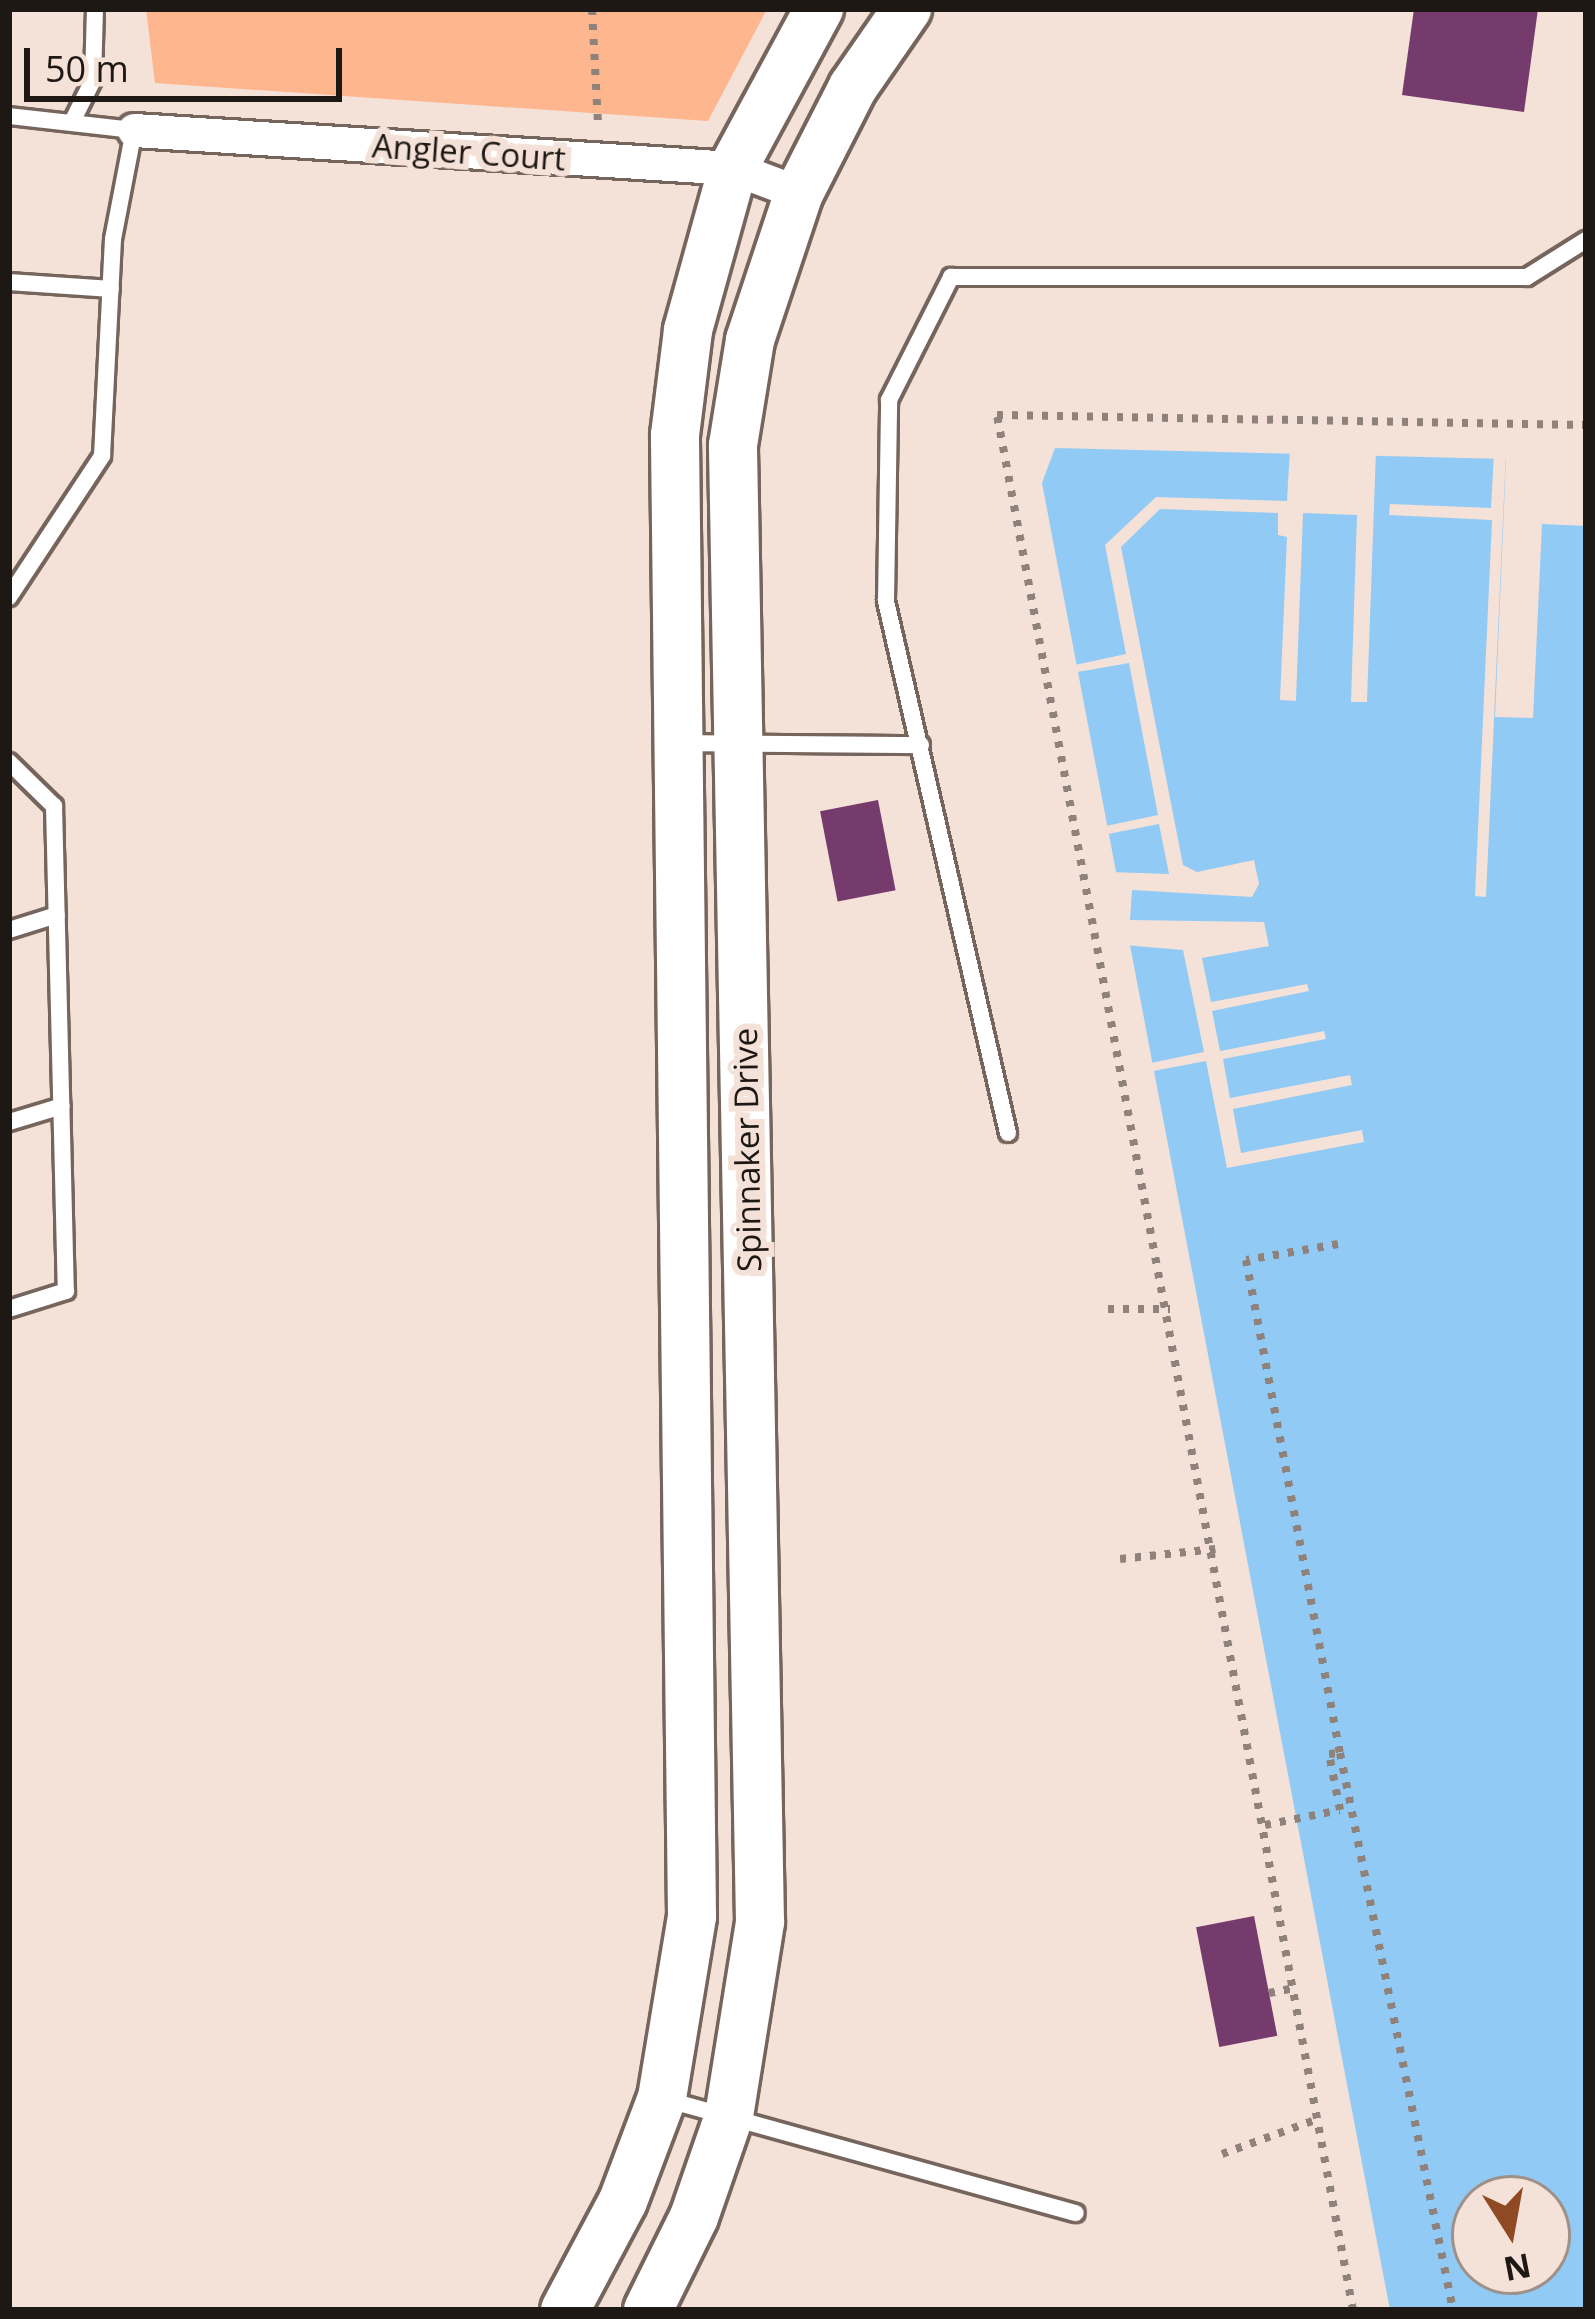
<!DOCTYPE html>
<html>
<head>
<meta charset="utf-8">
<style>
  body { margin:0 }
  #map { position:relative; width:1595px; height:2319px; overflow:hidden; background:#f4e1d7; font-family:"Open Sans",sans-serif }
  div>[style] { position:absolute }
  .green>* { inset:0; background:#feb68e }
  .water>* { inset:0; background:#92caf6 }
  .pier>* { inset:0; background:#f4e1d7 }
  .building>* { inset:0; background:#763b6d; transform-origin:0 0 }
  .path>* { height:8px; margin-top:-4px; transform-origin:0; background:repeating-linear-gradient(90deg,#8f827b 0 6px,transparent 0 15px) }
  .roads { filter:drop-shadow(3px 0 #75655c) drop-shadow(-3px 0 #75655c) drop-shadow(0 3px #75655c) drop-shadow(0 -3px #75655c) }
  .lane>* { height:16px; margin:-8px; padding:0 8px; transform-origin:8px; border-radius:8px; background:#fff }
  .street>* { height:33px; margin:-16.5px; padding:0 16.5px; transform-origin:16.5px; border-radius:16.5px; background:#fff }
  .secondary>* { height:48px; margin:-24px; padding:0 24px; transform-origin:24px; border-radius:24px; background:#fff }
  span { translate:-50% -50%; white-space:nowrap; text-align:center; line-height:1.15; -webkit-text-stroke:12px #f4e1d7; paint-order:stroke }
  .street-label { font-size:33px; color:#1e1815 }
  .frame { position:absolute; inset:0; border:12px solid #1e1815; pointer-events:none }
  .north { position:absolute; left:1451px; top:2175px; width:120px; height:120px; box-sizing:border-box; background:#f4e1d7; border:3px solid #9e9189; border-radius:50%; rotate:169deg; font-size:33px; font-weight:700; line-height:48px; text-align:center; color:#1e1815 }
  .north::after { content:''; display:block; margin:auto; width:42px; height:54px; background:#904a23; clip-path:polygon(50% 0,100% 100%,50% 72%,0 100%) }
  .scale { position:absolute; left:24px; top:48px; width:318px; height:54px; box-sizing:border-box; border:6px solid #1e1815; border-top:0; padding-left:15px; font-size:36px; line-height:42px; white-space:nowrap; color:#1e1815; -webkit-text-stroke:9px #f4e1d7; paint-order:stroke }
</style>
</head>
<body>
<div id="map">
  <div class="green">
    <div style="clip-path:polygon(146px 9px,767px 9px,708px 121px,155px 83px)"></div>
  </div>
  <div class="water">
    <div style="clip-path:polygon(evenodd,1055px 448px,1506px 459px,1495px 717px,1533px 718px,1542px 524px,1586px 526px,1586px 2310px,1390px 2310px,1042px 483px,1055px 448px,1475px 2199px,1547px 2199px,1547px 2271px,1475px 2271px,1475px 2199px)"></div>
  </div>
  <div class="pier">
    <div style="clip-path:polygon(1290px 448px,1376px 450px,1367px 702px,1351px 702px,1357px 515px,1303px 513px,1296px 701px,1280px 700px,1287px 537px,1278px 535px,1278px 513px,1160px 509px,1121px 547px,1183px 865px,1197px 872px,1254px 860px,1259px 884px,1252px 897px,1132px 890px,1130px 920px,1264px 922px,1269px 946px,1202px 958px,1211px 1002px,1307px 984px,1309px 991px,1212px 1011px,1220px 1051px,1324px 1031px,1326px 1039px,1223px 1059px,1230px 1098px,1350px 1075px,1352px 1085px,1233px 1109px,1241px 1153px,1362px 1130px,1364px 1142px,1227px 1168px,1206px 1061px,1148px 1072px,1146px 1064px,1204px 1052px,1183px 950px,1124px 945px,1110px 872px,1169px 874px,1159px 824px,1103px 835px,1101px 827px,1158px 815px,1129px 663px,1072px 673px,1070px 666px,1126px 654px,1105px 545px,1156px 497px,1287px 501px)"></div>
    <div style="clip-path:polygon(1494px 453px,1506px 453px,1486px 897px,1475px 896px,1492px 520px,1389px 515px,1390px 504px,1491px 508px)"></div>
  </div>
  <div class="building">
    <div style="clip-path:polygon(1414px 9px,1538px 9px,1524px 112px,1402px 95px)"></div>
    <div style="left:878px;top:800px;width:92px;height:59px;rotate:79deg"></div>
    <div style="left:1254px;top:1916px;width:122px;height:59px;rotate:79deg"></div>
  </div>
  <div class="path">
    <div style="left:592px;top:9px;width:113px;rotate:87deg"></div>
    <div style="left:1338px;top:1244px;width:93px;rotate:170.1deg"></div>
    <div style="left:1246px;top:1260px;width:502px;rotate:79.21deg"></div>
    <div style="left:1108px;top:1309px;width:62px"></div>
    <div style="left:1120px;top:1559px;width:96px;rotate:-6deg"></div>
    <div style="left:1329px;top:1754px;width:11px;rotate:-5deg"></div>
    <div style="left:1340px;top:1753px;width:568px;rotate:78.53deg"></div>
    <div style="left:1265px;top:1825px;width:76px;rotate:-11.3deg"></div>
    <div style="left:1340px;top:1810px;width:57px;rotate:-101.1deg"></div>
    <div style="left:1269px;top:1993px;width:26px;rotate:-11deg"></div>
    <div style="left:1222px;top:2154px;width:102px;rotate:-20deg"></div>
    <div style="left:1353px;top:2310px;width:1928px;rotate:-100.64deg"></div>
    <div style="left:997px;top:415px;width:589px;rotate:0.97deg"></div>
  </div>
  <div class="roads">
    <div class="lane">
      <div style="left:9px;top:116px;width:126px;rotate:6.4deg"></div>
      <div style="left:134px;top:130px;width:111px;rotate:100.9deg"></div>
      <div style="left:113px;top:239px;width:217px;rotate:92.9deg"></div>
      <div style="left:102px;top:456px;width:169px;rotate:123.4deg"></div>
      <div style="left:74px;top:118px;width:42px;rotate:-63.4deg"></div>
      <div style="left:93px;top:80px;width:71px;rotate:-88.4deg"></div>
      <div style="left:9px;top:282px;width:102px;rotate:3.9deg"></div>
      <div style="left:681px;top:743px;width:240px;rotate:0.5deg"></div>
      <div style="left:9px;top:762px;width:63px;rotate:44.4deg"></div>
      <div style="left:54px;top:806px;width:485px;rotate:88.6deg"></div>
      <div style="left:66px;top:1291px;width:60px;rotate:162.5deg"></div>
      <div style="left:9px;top:930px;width:50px;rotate:-17.4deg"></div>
      <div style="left:9px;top:1122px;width:55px;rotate:-16.8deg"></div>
      <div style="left:1008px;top:1133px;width:546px;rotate:-102.92deg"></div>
      <div style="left:886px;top:601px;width:201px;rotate:-89.1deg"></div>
      <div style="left:889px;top:400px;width:138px;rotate:-63.2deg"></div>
      <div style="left:951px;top:277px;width:576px"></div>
      <div style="left:1527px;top:277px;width:70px;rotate:-32.1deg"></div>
      <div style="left:668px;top:2100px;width:423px;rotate:15.5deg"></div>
    </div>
    <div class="street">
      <div style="left:134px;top:130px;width:600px;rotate:3.63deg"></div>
      <div style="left:733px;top:168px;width:71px;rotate:20.7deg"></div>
    </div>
    <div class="secondary">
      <div style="left:565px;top:2310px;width:123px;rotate:-62deg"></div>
      <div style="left:623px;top:2201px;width:110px;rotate:-69.3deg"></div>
      <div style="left:662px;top:2098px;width:184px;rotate:-80.6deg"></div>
      <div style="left:692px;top:1916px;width:1481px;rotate:-90.66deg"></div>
      <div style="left:675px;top:435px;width:106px;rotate:-82.9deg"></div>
      <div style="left:688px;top:330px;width:168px;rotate:-74.5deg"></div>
      <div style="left:733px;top:168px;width:181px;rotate:-61.6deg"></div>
      <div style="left:648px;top:2310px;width:104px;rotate:-63.7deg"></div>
      <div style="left:694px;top:2217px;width:107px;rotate:-70.9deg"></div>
      <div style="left:729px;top:2116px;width:196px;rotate:-80.9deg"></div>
      <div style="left:760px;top:1922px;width:1477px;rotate:-91.05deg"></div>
      <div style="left:733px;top:445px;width:106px;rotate:-80.8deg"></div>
      <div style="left:750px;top:340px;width:155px;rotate:-71.6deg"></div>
      <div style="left:799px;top:193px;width:119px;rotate:-63deg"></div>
      <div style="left:853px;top:87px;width:95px;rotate:-55.3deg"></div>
    </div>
  </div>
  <div class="street-label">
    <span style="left:469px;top:152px;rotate:4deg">Angler Court</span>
    <span style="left:747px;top:1150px;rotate:-91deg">Spinnaker Drive</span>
  </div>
  <div class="frame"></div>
  <div class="north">N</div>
  <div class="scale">50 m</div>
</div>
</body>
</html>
